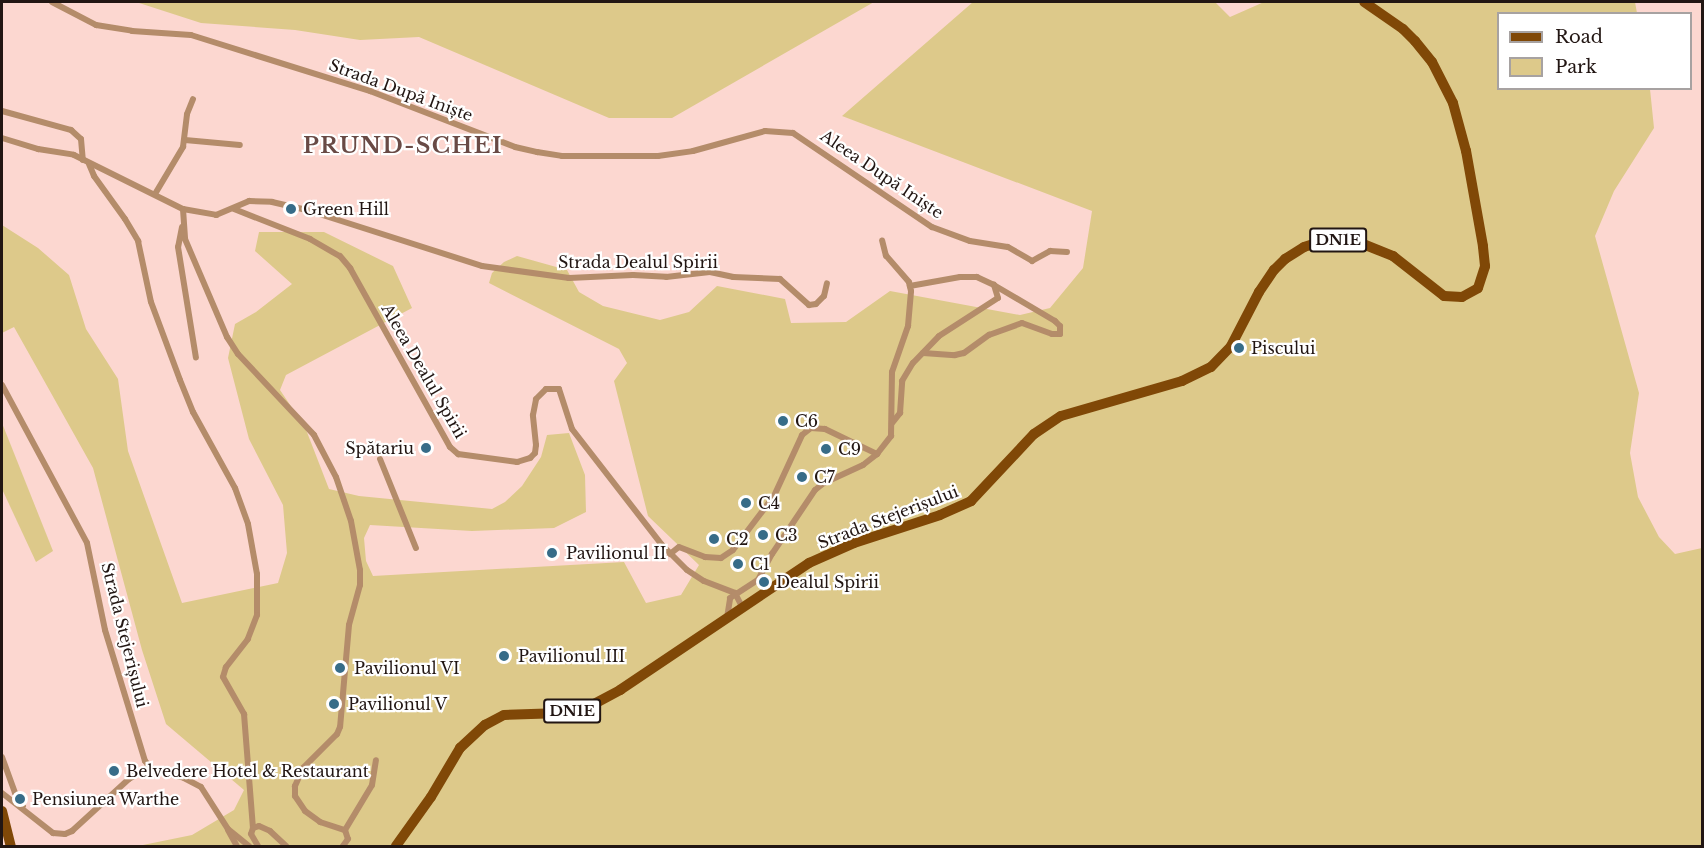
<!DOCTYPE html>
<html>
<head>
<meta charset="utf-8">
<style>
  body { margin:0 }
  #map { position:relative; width:1704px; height:848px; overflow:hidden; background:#fcd7d0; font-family:"Libre Baskerville",serif }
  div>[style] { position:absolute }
  .green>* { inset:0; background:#ddc98a }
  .minor>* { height:6px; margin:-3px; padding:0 3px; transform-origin:3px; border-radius:3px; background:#b48c6a }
  .primary>* { height:10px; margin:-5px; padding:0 5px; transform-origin:5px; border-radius:5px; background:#804807 }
  .dots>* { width:16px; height:16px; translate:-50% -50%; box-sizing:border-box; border:3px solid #fff; border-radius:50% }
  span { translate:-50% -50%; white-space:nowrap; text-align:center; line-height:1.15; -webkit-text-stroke:4.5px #fff; paint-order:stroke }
  .shield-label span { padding:2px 4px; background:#fff; border:2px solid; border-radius:4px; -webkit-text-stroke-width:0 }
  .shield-label { font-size:15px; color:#221613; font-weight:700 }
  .street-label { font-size:16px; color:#221613 }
  .poi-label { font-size:16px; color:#221613 }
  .left { translate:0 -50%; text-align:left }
  .right { translate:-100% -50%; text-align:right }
  .district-label { font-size:22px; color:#694a45; font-weight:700; letter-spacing:1.5px }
  .frame { position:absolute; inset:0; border:3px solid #221613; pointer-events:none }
  .legend { position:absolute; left:1497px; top:12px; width:195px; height:78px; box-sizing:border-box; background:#fff; border:2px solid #a7a2a1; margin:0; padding:8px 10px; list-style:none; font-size:18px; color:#221613 }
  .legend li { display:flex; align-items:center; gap:12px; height:30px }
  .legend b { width:30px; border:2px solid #a7a2a1 }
</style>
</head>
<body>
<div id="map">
  <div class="green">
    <div style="clip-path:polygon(136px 2px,874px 2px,672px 118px,609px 118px,419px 37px,360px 40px,295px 30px,201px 23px)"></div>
    <div style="clip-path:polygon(973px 2px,1215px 2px,1230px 17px,1264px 2px,1635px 2px,1637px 13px,1498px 14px,1498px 88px,1650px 89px,1654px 128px,1614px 191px,1595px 236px,1639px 393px,1630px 453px,1638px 497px,1659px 537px,1675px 554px,1702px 548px,1702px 846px,138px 846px,192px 835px,234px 810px,244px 790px,166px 724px,142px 650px,93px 468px,14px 327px,2px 333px,2px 225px,38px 248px,69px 275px,86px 329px,118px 379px,128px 451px,182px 603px,278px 583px,287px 553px,283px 505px,249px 439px,228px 358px,235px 324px,256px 312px,292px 284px,255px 251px,259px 232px,324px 232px,393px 266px,412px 308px,286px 375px,280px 390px,305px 427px,329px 489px,359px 496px,492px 509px,505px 502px,522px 486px,541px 457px,547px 435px,569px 433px,585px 475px,586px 512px,554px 528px,472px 531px,370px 525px,364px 538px,366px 561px,373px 576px,624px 562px,646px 603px,681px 595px,699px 565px,648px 516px,614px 381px,627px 363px,619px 349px,489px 283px,492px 273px,504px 262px,517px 256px,567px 270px,579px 292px,603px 306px,660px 320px,689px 312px,717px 286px,785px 299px,791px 323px,846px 322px,890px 291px,1020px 315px,1050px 308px,1083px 268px,1092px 211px,842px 116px)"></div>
    <div style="clip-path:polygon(2px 423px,53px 551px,36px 562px,2px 489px)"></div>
  </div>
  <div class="minor">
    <div style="left:52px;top:2px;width:50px;rotate:27.6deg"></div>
    <div style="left:96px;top:25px;width:36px;rotate:9deg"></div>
    <div style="left:132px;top:31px;width:59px;rotate:3.9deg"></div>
    <div style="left:191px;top:35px;width:188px;rotate:17.4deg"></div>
    <div style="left:370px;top:91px;width:155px;rotate:21.1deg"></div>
    <div style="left:515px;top:147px;width:23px;rotate:13deg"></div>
    <div style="left:537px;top:152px;width:25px;rotate:9deg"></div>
    <div style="left:562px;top:156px;width:96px"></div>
    <div style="left:658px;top:156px;width:35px;rotate:-8deg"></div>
    <div style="left:693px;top:151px;width:75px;rotate:-15.5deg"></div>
    <div style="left:765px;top:131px;width:28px;rotate:4deg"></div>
    <div style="left:793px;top:133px;width:168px;rotate:34.1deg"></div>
    <div style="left:932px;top:227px;width:40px;rotate:20.2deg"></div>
    <div style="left:970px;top:241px;width:38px;rotate:9deg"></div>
    <div style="left:1008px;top:247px;width:28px;rotate:30deg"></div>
    <div style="left:1032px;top:261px;width:21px;rotate:-29deg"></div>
    <div style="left:1050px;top:251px;width:17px;rotate:3deg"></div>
    <div style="left:2px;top:111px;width:72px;rotate:15.4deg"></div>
    <div style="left:71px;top:130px;width:13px;rotate:42deg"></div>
    <div style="left:81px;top:139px;width:21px;rotate:85deg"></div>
    <div style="left:2px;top:138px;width:38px;rotate:17deg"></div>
    <div style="left:38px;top:149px;width:36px;rotate:9deg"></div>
    <div style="left:74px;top:155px;width:122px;rotate:26.4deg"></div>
    <div style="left:183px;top:209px;width:34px;rotate:10deg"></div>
    <div style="left:216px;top:215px;width:36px;rotate:-23deg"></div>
    <div style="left:249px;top:201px;width:23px;rotate:2deg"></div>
    <div style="left:272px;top:202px;width:39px;rotate:13deg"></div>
    <div style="left:310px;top:211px;width:181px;rotate:17.7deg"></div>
    <div style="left:482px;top:266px;width:88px;rotate:7.9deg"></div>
    <div style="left:569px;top:278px;width:64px;rotate:-2.7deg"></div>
    <div style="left:633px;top:275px;width:33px;rotate:3deg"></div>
    <div style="left:666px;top:277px;width:44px;rotate:-6.5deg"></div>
    <div style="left:710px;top:272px;width:24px;rotate:12deg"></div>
    <div style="left:733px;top:277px;width:47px;rotate:2.4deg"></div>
    <div style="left:780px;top:279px;width:39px;rotate:42deg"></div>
    <div style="left:809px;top:305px;width:7px;rotate:-8deg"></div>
    <div style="left:816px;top:304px;width:11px;rotate:-45deg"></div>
    <div style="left:824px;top:296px;width:13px;rotate:-77deg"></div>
    <div style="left:185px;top:140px;width:55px;rotate:5.2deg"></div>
    <div style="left:89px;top:164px;width:13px;rotate:67deg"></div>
    <div style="left:94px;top:176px;width:53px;rotate:54.2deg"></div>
    <div style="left:125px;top:219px;width:26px;rotate:59deg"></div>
    <div style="left:138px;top:241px;width:62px;rotate:78deg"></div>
    <div style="left:151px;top:302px;width:83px;rotate:69.6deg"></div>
    <div style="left:180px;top:380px;width:35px;rotate:68deg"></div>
    <div style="left:193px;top:412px;width:87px;rotate:61.1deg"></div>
    <div style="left:235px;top:488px;width:38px;rotate:70deg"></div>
    <div style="left:248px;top:524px;width:51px;rotate:79.8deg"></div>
    <div style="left:257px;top:574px;width:41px;rotate:90deg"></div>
    <div style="left:257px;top:615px;width:26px;rotate:111deg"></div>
    <div style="left:248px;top:639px;width:36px;rotate:128deg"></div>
    <div style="left:226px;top:667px;width:10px;rotate:107deg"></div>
    <div style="left:223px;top:677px;width:43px;rotate:60.4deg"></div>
    <div style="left:244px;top:714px;width:114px;rotate:85.5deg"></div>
    <div style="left:253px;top:828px;width:6px;rotate:108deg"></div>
    <div style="left:251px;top:834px;width:14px;rotate:60deg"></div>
    <div style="left:155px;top:194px;width:55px;rotate:-59.2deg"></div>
    <div style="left:183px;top:147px;width:33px;rotate:-83deg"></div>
    <div style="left:187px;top:114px;width:16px;rotate:-68deg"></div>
    <div style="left:183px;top:209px;width:30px;rotate:86deg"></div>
    <div style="left:185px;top:239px;width:107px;rotate:66.8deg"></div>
    <div style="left:227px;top:337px;width:20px;rotate:57deg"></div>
    <div style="left:238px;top:354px;width:111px;rotate:46.8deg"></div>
    <div style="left:314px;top:435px;width:47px;rotate:62.4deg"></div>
    <div style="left:336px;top:477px;width:46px;rotate:71.2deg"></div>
    <div style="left:351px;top:521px;width:50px;rotate:79.6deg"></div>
    <div style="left:360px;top:570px;width:15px;rotate:90deg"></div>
    <div style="left:360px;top:585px;width:41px;rotate:105.4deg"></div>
    <div style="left:349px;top:625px;width:102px;rotate:95deg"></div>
    <div style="left:340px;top:727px;width:8px;rotate:113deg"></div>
    <div style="left:337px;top:734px;width:48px;rotate:135deg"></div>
    <div style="left:303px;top:768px;width:20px;rotate:114deg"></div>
    <div style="left:295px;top:786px;width:10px;rotate:90deg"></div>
    <div style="left:295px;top:796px;width:18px;rotate:56deg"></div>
    <div style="left:305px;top:811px;width:19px;rotate:36deg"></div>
    <div style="left:320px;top:822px;width:26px;rotate:18deg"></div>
    <div style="left:345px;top:830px;width:9px;rotate:72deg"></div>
    <div style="left:348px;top:839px;width:9px;rotate:126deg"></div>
    <div style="left:234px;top:209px;width:82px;rotate:21.5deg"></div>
    <div style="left:310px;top:239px;width:34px;rotate:30deg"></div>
    <div style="left:340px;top:256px;width:16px;rotate:50deg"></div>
    <div style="left:350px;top:268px;width:205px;rotate:60.8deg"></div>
    <div style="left:450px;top:447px;width:11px;rotate:41deg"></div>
    <div style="left:458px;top:454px;width:60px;rotate:7.7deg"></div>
    <div style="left:517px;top:462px;width:14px;rotate:-17deg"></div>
    <div style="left:530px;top:458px;width:7px;rotate:-45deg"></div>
    <div style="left:535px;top:453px;width:8px;rotate:-83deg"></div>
    <div style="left:536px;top:445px;width:30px;rotate:-96deg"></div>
    <div style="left:533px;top:415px;width:16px;rotate:-79deg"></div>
    <div style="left:536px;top:399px;width:14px;rotate:-45deg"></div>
    <div style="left:546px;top:389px;width:13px"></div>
    <div style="left:559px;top:389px;width:42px;rotate:72deg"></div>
    <div style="left:572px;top:429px;width:147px;rotate:52.2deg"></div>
    <div style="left:662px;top:545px;width:35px;rotate:45deg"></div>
    <div style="left:687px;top:570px;width:20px;rotate:33deg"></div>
    <div style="left:704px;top:581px;width:33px;rotate:21deg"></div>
    <div style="left:735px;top:593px;width:16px;rotate:63deg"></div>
    <div style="left:182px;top:227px;width:20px;rotate:101deg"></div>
    <div style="left:178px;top:247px;width:112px;rotate:80.8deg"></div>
    <div style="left:923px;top:353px;width:32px;rotate:4deg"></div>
    <div style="left:955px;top:355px;width:9px;rotate:-13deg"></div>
    <div style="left:964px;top:353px;width:31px;rotate:-36deg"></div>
    <div style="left:989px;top:335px;width:35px;rotate:-20deg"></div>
    <div style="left:1022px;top:323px;width:32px;rotate:20deg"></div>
    <div style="left:1052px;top:334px;width:8px"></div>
    <div style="left:1060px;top:334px;width:8px;rotate:-90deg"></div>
    <div style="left:1060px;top:326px;width:7px;rotate:-135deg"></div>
    <div style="left:1055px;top:321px;width:71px;rotate:-149.5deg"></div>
    <div style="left:2px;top:385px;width:179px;rotate:61.7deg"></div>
    <div style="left:87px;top:543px;width:89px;rotate:78.3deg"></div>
    <div style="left:105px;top:630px;width:137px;rotate:73deg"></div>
    <div style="left:145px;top:761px;width:12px;rotate:48deg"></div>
    <div style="left:153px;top:770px;width:32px;rotate:14deg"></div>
    <div style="left:184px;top:778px;width:19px;rotate:28deg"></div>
    <div style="left:201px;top:787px;width:50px;rotate:57.3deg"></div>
    <div style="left:228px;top:829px;width:27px;rotate:39deg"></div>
    <div style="left:892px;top:423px;width:13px;rotate:-51deg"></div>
    <div style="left:900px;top:413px;width:32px;rotate:-86deg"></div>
    <div style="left:902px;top:381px;width:21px;rotate:-59deg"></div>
    <div style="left:913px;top:363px;width:37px;rotate:-46deg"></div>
    <div style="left:939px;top:336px;width:70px;rotate:-32.8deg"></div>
    <div style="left:998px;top:298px;width:14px;rotate:-107deg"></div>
    <div style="left:994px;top:285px;width:19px;rotate:-155deg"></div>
    <div style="left:977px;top:277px;width:17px;rotate:180deg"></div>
    <div style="left:960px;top:277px;width:51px;rotate:169.8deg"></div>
    <div style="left:380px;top:459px;width:96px;rotate:68deg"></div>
    <div style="left:670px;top:554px;width:11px;rotate:-38deg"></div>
    <div style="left:679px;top:547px;width:28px;rotate:21deg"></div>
    <div style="left:705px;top:557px;width:16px;rotate:4deg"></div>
    <div style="left:721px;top:558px;width:14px;rotate:-34deg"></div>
    <div style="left:733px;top:550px;width:68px;rotate:-52.8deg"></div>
    <div style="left:774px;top:496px;width:67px;rotate:-65.3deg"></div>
    <div style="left:802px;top:435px;width:11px;rotate:-38deg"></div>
    <div style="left:811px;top:428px;width:14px;rotate:4deg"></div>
    <div style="left:825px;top:429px;width:58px;rotate:25.7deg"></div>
    <div style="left:727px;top:618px;width:20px;rotate:-81deg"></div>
    <div style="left:730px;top:598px;width:33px;rotate:-33deg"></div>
    <div style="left:758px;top:580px;width:30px;rotate:-62deg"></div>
    <div style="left:772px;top:554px;width:77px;rotate:-56.1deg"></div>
    <div style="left:815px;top:490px;width:11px;rotate:-38deg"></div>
    <div style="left:824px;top:483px;width:43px;rotate:-24.8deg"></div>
    <div style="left:863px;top:465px;width:18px;rotate:-38deg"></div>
    <div style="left:877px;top:454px;width:23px;rotate:-52deg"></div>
    <div style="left:891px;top:436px;width:64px;rotate:-89.1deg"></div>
    <div style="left:892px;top:372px;width:49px;rotate:-70.8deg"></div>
    <div style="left:908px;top:326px;width:35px;rotate:-85deg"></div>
    <div style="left:911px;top:291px;width:9px;rotate:-103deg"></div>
    <div style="left:909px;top:282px;width:35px;rotate:-131deg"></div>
    <div style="left:886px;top:256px;width:16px;rotate:-104deg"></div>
    <div style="left:2px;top:757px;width:38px;rotate:70deg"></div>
    <div style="left:15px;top:793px;width:15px;rotate:58deg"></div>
    <div style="left:2px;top:793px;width:65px;rotate:38.1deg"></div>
    <div style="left:53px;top:833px;width:12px;rotate:5deg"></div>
    <div style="left:65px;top:834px;width:8px;rotate:-23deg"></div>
    <div style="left:72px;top:831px;width:77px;rotate:-42.4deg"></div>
    <div style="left:129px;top:779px;width:22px;rotate:-32deg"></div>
    <div style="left:253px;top:828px;width:6px;rotate:-18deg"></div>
    <div style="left:259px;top:826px;width:12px;rotate:24deg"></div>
    <div style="left:270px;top:831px;width:22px;rotate:43deg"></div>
    <div style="left:228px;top:830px;width:18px;rotate:61deg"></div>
    <div style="left:345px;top:830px;width:52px;rotate:-59deg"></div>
    <div style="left:372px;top:785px;width:25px;rotate:-81deg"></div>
  </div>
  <div class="primary">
    <div style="left:2px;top:811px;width:36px;rotate:76deg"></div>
    <div style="left:396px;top:846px;width:60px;rotate:-54.5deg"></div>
    <div style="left:431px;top:797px;width:57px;rotate:-59.4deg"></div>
    <div style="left:460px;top:748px;width:34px;rotate:-43deg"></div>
    <div style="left:485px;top:725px;width:21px;rotate:-28deg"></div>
    <div style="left:504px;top:715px;width:58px;rotate:-2deg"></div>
    <div style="left:562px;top:713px;width:33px;rotate:-16deg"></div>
    <div style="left:594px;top:704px;width:30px;rotate:-28deg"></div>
    <div style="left:620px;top:690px;width:228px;rotate:-33.9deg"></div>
    <div style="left:809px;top:563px;width:49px;rotate:-24deg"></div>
    <div style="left:854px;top:543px;width:90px;rotate:-18deg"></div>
    <div style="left:940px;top:515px;width:34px;rotate:-24deg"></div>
    <div style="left:971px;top:501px;width:92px;rotate:-46.8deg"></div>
    <div style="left:1034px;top:434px;width:32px;rotate:-34deg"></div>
    <div style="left:1061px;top:416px;width:126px;rotate:-16.1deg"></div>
    <div style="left:1182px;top:381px;width:32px;rotate:-26deg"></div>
    <div style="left:1211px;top:367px;width:29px;rotate:-46deg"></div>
    <div style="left:1231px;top:346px;width:61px;rotate:-62.6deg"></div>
    <div style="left:1259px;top:292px;width:27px;rotate:-56deg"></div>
    <div style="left:1274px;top:270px;width:16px;rotate:-45deg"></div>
    <div style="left:1285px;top:259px;width:22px;rotate:-32deg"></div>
    <div style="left:1304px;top:247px;width:22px;rotate:-18deg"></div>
    <div style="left:1325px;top:240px;width:33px;rotate:3deg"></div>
    <div style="left:1358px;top:242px;width:38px;rotate:22deg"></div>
    <div style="left:1393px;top:256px;width:65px;rotate:38.1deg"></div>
    <div style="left:1444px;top:296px;width:18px;rotate:3deg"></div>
    <div style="left:1462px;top:297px;width:18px;rotate:-29deg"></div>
    <div style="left:1478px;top:288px;width:23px;rotate:-72deg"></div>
    <div style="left:1485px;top:266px;width:20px;rotate:-96deg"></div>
    <div style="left:1483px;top:246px;width:97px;rotate:-100.1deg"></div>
    <div style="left:1466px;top:151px;width:50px;rotate:-105.2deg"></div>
    <div style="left:1453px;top:103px;width:46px;rotate:-117.1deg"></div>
    <div style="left:1432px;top:62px;width:27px;rotate:-129deg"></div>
    <div style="left:1415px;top:41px;width:17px;rotate:-135deg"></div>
    <div style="left:1403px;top:29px;width:47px;rotate:-145.3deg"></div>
  </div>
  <div class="dots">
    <div style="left:291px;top:209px;background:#376c88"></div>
    <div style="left:1239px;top:348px;background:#376c88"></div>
    <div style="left:783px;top:421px;background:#376c88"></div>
    <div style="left:426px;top:448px;background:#376c88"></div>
    <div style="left:826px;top:449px;background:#376c88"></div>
    <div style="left:802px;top:477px;background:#376c88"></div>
    <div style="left:746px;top:503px;background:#376c88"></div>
    <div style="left:763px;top:535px;background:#376c88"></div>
    <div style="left:714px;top:539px;background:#376c88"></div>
    <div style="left:552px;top:553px;background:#376c88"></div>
    <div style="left:738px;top:564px;background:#376c88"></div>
    <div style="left:764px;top:582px;background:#376c88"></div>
    <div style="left:504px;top:656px;background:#376c88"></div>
    <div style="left:340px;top:668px;background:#376c88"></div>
    <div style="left:334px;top:704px;background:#376c88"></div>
    <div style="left:114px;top:771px;background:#376c88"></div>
    <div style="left:20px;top:799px;background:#376c88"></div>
  </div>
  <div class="shield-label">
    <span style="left:1338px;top:240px">DN1E</span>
    <span style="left:572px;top:711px">DN1E</span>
  </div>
  <div class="street-label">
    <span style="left:401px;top:90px;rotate:20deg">Strada După Iniște</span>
    <span style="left:882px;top:174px;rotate:34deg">Aleea După Iniște</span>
    <span style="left:638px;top:262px">Strada Dealul Spirii</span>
    <span style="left:424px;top:371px;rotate:60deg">Aleea Dealul Spirii</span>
    <span style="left:888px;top:517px;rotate:-21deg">Strada Stejerișului</span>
    <span style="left:125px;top:635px;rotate:76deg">Strada Stejerișului</span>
  </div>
  <div class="poi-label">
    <span class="left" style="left:303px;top:209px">Green Hill</span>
    <span class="left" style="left:1251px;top:348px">Piscului</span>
    <span class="left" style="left:795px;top:421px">C6</span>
    <span class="right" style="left:414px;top:448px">Spătariu</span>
    <span class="left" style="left:838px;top:449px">C9</span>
    <span class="left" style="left:814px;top:477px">C7</span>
    <span class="left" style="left:758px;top:503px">C4</span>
    <span class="left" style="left:775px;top:535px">C3</span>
    <span class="left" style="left:726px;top:539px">C2</span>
    <span class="left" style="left:566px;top:553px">Pavilionul II</span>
    <span class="left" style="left:750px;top:564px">C1</span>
    <span class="left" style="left:776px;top:582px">Dealul Spirii</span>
    <span class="left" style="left:518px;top:656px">Pavilionul III</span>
    <span class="left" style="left:354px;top:668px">Pavilionul VI</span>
    <span class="left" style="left:348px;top:704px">Pavilionul V</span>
    <span class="left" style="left:126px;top:771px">Belvedere Hotel &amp; Restaurant</span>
    <span class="left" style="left:32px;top:799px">Pensiunea Warthe</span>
  </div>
  <div class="district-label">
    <span style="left:403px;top:146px">PRUND-SCHEI</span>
  </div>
  <div class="frame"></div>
  <ul class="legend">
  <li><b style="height:8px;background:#804807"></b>Road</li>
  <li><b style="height:16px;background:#ddc98a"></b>Park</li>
  </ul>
</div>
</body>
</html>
